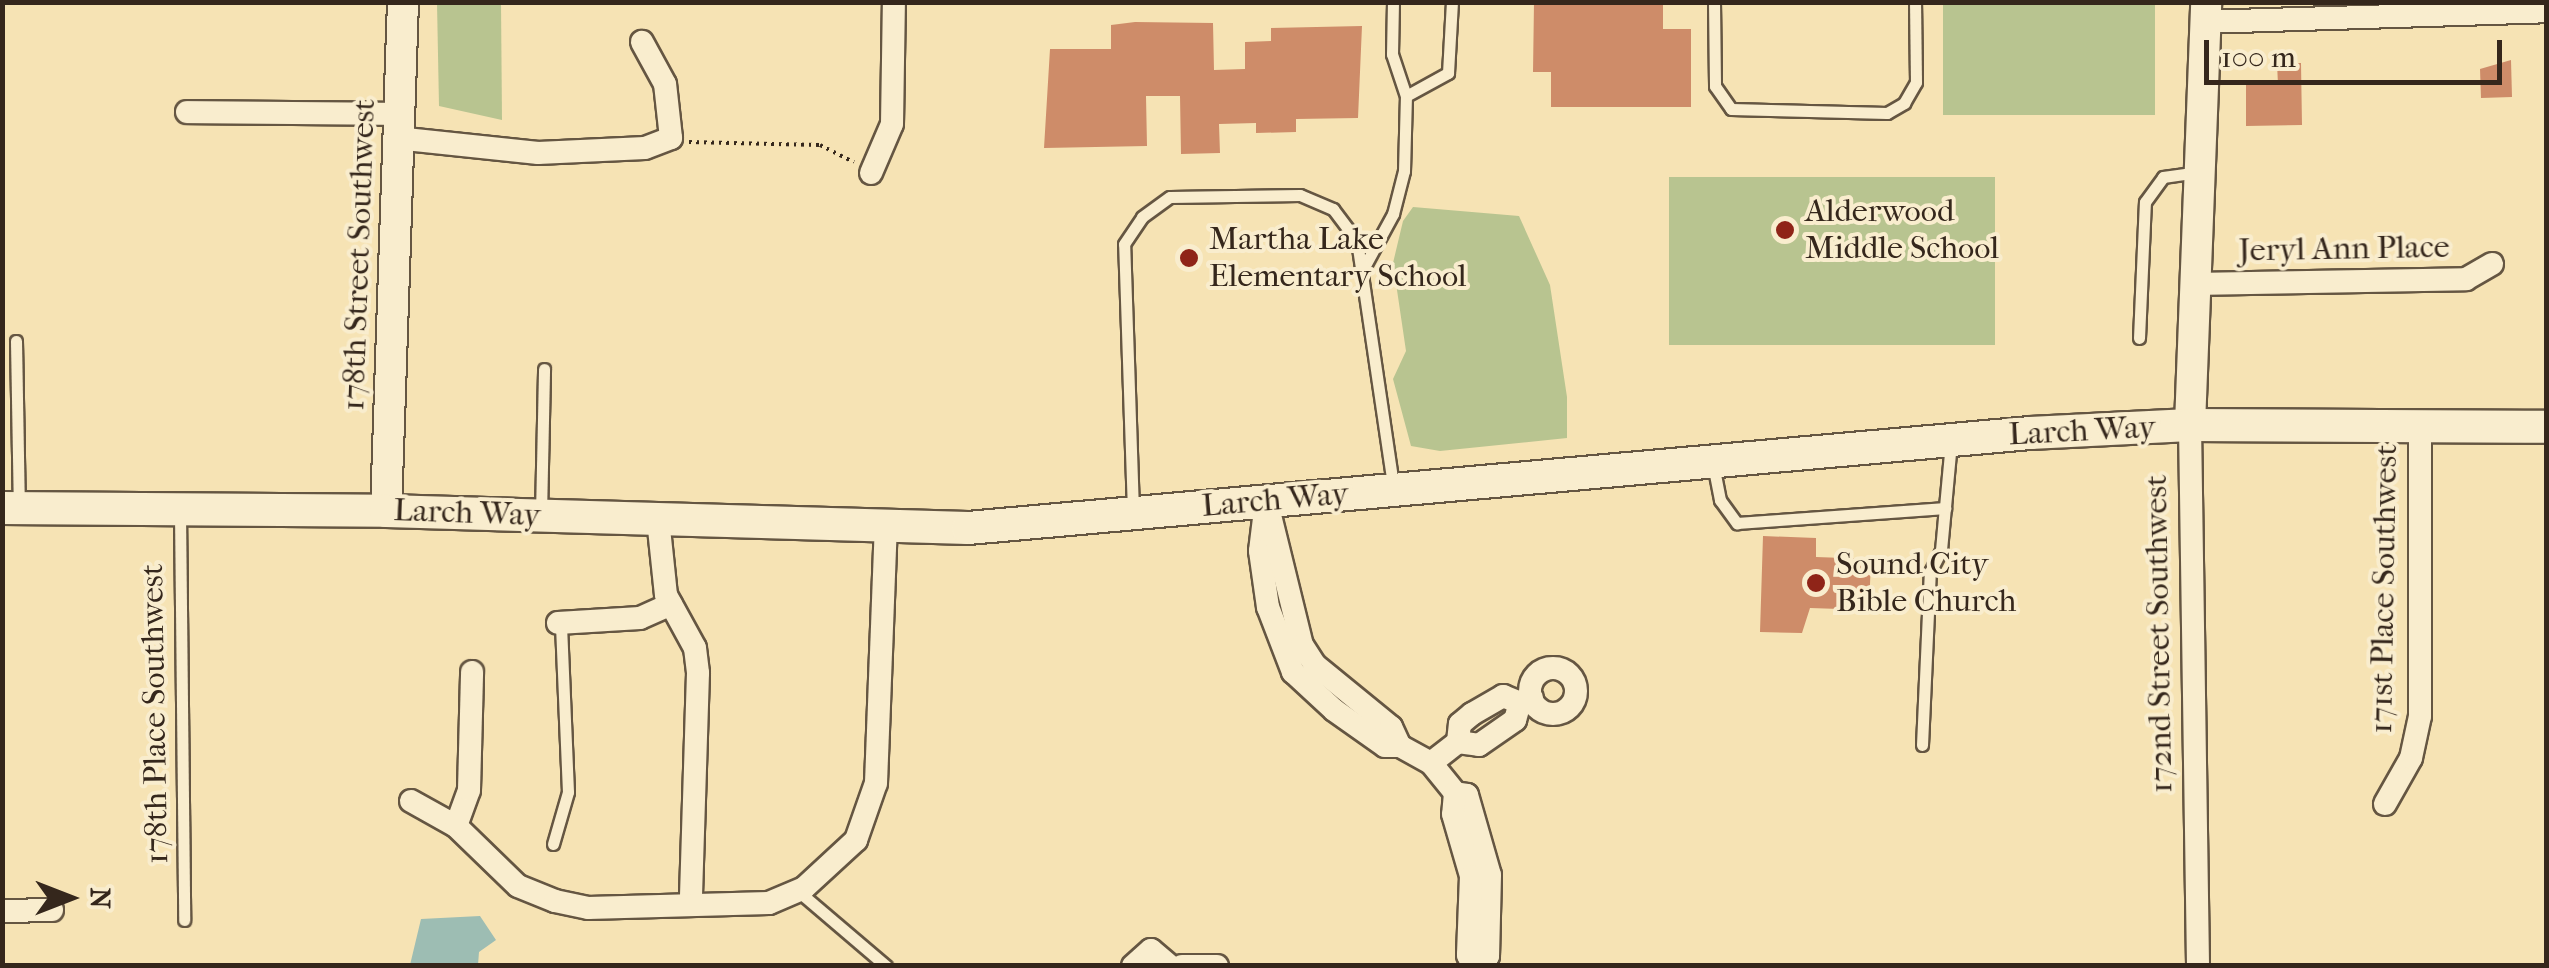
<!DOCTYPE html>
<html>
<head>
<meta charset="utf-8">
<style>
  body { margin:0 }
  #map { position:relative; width:2549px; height:968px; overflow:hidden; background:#f6e3b4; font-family:"IM FELL French Canon",serif }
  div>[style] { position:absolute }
  .green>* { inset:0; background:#b8c490; transform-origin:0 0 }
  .water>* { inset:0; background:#9dbdb3 }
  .building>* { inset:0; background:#ce8c69 }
  .path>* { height:4px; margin-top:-2px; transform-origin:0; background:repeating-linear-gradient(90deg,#35271c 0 2.5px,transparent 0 7.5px) }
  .roads { filter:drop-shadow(2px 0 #655642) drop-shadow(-2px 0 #655642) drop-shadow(0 2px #655642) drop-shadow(0 -2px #655642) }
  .service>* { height:11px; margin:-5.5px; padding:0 5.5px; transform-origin:5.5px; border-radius:5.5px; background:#f9edce }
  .minor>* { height:22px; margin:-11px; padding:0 11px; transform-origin:11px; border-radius:11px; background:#f9edce }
  .minor>.ring { margin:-11px; padding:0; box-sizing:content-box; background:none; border:22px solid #f9edce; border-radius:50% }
  .tertiary>* { height:30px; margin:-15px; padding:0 15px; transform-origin:15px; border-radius:15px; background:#f9edce }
  .secondary>* { height:32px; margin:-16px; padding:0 16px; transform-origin:16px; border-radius:16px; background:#f9edce }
  .dots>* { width:28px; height:28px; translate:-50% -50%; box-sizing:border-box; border:5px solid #f9edce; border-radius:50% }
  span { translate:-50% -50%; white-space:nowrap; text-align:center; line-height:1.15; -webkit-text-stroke:8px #f9edce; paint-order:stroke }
  .poi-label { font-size:32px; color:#35271c }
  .left { translate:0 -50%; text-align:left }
  .street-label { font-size:32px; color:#35271c }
  .frame { position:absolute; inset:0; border:5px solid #35271c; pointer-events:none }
  .north { position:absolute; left:20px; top:848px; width:100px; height:100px; -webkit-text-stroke:8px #f9edce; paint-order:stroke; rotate:90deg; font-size:28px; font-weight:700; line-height:40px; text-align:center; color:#35271c }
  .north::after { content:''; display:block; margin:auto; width:35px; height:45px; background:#35271c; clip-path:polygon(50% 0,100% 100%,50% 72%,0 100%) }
  .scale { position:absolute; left:2204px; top:40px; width:298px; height:45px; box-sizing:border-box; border:5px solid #35271c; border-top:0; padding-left:12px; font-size:30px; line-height:35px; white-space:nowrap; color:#35271c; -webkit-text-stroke:8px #f9edce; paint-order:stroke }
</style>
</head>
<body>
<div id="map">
  <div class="green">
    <div style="clip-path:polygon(437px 3px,501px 3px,502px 120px,439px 106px)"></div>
    <div style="left:1943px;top:3px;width:212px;height:112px"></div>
    <div style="left:1669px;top:177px;width:326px;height:168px"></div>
    <div style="clip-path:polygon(1413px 207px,1519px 216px,1550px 285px,1567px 397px,1567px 438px,1440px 451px,1411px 446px,1393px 379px,1406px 351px,1393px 263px,1403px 221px)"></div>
  </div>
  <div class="water">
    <div style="clip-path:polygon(480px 916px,496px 940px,479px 952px,478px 965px,410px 965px,421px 919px)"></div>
  </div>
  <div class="building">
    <div style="clip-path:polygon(1534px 2px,1663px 2px,1663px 29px,1691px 29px,1691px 107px,1551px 107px,1551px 72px,1533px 72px)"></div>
    <div style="clip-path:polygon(1135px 22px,1213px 23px,1214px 70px,1245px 69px,1245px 42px,1271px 41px,1271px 28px,1362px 26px,1358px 118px,1296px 119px,1296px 132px,1256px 133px,1256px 123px,1219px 124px,1220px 153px,1181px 154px,1180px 96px,1146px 96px,1147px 146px,1044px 148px,1050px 49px,1111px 49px,1111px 25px)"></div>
    <div style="clip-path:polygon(2511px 60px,2512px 97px,2481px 98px,2480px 69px)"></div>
    <div style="clip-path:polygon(2277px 63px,2301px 63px,2302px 125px,2246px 126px,2246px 85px,2278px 85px)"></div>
    <div style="clip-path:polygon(1763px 536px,1816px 538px,1816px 557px,1871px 559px,1869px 610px,1810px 608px,1802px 633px,1760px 632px)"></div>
  </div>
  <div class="path">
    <div style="left:689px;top:142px;width:131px;rotate:1.3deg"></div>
    <div style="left:820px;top:145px;width:38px;rotate:27deg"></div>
  </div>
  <div class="roads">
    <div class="service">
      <div style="left:1393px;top:2px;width:52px;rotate:91.1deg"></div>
      <div style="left:1392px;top:54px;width:44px;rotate:71.6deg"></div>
      <div style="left:1714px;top:2px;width:84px;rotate:89.3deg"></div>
      <div style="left:1715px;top:86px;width:28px;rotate:55deg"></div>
      <div style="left:1731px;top:109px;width:156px;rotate:1.5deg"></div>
      <div style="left:1887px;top:113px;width:20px;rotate:-30deg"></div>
      <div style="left:1904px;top:103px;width:24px;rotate:-60deg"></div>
      <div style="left:1916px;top:82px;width:80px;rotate:-90.7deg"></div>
      <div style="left:1363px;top:269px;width:63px;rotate:-61.4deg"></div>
      <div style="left:1393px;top:214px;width:44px;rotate:-75.7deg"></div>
      <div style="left:1404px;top:171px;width:75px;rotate:-88.5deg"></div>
      <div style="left:1406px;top:96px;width:48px;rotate:-28.7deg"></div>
      <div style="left:1448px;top:73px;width:71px;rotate:-86.8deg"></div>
      <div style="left:2139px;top:338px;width:136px;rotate:-87.5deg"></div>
      <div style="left:2145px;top:202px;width:31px;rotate:-54deg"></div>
      <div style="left:2163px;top:177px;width:35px;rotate:-8deg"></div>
      <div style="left:16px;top:341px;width:166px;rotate:89deg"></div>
      <div style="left:1713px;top:464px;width:37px;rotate:79deg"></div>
      <div style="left:1720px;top:500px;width:29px;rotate:54deg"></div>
      <div style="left:1737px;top:523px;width:209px;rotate:-4.1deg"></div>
      <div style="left:1133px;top:511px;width:267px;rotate:-91.9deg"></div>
      <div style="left:1124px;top:244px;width:32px;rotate:-56deg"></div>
      <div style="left:1142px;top:217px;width:34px;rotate:-36deg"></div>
      <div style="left:1170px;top:197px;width:130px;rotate:-0.9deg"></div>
      <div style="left:1300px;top:195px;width:36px;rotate:23deg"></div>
      <div style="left:1333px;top:209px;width:40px;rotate:53deg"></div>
      <div style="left:1357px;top:241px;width:247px;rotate:81.6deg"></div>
      <div style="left:180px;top:512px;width:408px;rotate:89.4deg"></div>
      <div style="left:541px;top:515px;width:146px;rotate:-88.8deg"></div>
      <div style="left:1922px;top:745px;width:173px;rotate:-87.4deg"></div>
      <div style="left:1930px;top:572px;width:25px;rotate:-63deg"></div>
      <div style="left:1941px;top:550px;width:107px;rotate:-84.7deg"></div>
      <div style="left:553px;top:844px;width:54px;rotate:-73.9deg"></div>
      <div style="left:568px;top:792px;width:170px;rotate:-92.4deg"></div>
      <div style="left:798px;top:891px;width:116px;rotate:40.4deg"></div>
    </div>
    <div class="minor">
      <div style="left:2204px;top:22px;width:342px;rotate:-1.8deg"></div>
      <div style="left:187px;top:112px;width:211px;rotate:0.5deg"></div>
      <div style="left:396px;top:138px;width:143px;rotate:6deg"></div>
      <div style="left:538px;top:153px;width:107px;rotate:-2.7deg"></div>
      <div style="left:645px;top:148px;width:28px;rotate:-21deg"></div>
      <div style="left:671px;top:138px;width:54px;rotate:-96.3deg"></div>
      <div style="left:665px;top:84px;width:48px;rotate:-118.7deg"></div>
      <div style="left:871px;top:173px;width:53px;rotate:-66.8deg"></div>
      <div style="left:892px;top:124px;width:122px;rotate:-89.1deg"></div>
      <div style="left:2193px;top:284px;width:273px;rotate:-1deg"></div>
      <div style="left:2466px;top:279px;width:30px;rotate:-30deg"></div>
      <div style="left:2190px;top:425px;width:541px;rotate:89.15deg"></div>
      <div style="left:1266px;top:502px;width:49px;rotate:97deg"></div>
      <div style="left:1260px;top:551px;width:57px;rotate:81.9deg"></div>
      <div style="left:1268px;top:607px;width:70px;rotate:69deg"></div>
      <div style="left:1293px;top:672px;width:56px;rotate:42.8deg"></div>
      <div style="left:1334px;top:710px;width:62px;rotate:35.2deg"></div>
      <div style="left:1385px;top:746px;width:15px"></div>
      <div style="left:1400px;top:746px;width:35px;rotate:29deg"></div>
      <div style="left:1431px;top:763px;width:38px;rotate:51deg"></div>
      <div style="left:1455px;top:793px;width:12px;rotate:9deg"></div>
      <div style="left:1467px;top:795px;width:83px;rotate:74deg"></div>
      <div style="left:1490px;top:875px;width:81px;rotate:91.4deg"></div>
      <div style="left:1488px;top:956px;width:13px;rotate:129deg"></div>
      <div style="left:1269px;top:511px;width:138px;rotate:76.2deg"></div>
      <div style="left:1302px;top:645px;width:24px;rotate:57deg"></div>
      <div style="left:1315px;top:665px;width:98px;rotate:39.2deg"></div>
      <div style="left:1391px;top:727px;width:21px;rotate:65deg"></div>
      <div style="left:658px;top:519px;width:76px;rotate:84deg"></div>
      <div style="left:666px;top:595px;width:60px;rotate:61.3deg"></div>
      <div style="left:695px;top:648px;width:25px;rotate:83deg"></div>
      <div style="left:698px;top:673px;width:229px;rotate:91.8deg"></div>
      <div style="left:558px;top:623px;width:82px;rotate:-3.5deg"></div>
      <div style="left:640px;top:618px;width:34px;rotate:-24deg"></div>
      <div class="ring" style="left:1530px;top:668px;width:24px;height:24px"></div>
      <div style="left:1458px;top:742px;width:21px;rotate:8deg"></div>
      <div style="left:1479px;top:745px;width:44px;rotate:-34.8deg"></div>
      <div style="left:1515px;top:720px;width:18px;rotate:-74deg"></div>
      <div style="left:1431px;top:763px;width:34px;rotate:-38deg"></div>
      <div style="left:1458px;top:742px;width:18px;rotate:-84deg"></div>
      <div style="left:1460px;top:724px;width:16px;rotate:-40deg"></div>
      <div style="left:1472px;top:714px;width:36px;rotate:-30deg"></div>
      <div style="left:1503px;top:696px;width:18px;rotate:22deg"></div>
      <div style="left:1520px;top:703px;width:13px;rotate:-23deg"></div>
      <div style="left:1455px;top:793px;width:21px;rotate:95deg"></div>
      <div style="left:1453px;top:814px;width:65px;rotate:73.8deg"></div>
      <div style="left:1471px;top:876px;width:79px;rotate:92.2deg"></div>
      <div style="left:1468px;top:955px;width:12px;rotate:66deg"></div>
      <div style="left:411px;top:801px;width:51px;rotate:29.1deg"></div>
      <div style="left:456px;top:826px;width:86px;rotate:44.1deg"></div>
      <div style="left:518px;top:886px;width:40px;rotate:22deg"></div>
      <div style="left:555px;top:901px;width:34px;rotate:12deg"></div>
      <div style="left:588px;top:908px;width:181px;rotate:-1.6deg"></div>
      <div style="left:769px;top:903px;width:38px;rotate:-23deg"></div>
      <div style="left:804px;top:888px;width:71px;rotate:-42.7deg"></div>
      <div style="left:856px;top:840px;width:60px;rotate:-70.7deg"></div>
      <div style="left:876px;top:783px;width:255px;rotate:-87.8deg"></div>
      <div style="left:2385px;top:804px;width:53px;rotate:-60.5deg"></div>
      <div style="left:2411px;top:758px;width:43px;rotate:-77.9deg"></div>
      <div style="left:2420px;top:716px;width:289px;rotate:-90deg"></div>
      <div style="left:456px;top:826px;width:38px;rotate:-70deg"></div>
      <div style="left:469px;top:790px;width:118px;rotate:-88.5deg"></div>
      <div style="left:2px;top:911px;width:50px;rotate:-1.1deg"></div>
      <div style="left:1133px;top:966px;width:24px;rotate:-42deg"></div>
      <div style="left:1151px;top:950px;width:25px;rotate:40deg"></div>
      <div style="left:1182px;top:966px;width:35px"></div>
    </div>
    <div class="tertiary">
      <div style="left:2190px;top:425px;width:423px;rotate:-87.8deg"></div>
      <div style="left:386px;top:511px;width:509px;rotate:-88.09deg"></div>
    </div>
    <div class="secondary">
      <div style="left:2px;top:508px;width:384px;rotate:0.4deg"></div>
      <div style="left:386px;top:511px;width:582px;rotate:1.67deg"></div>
      <div style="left:968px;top:528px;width:1066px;rotate:-5.11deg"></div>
      <div style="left:2030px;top:433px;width:160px;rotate:-2.9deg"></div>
      <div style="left:2190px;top:425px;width:356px;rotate:0.3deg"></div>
    </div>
  </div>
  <div class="dots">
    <div style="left:1785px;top:230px;background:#8f2418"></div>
    <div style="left:1189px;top:258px;background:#8f2418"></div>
    <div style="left:1816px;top:583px;background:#8f2418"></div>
  </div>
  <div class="poi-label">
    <span class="left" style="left:1805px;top:230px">Alderwood<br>Middle School</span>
    <span class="left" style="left:1209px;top:258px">Martha Lake<br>Elementary School</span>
    <span class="left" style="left:1836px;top:583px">Sound City<br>Bible Church</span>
  </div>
  <div class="street-label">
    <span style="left:2344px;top:249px;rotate:-1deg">Jeryl Ann Place</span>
    <span style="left:359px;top:255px;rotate:-88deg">178th Street Southwest</span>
    <span style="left:2082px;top:431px;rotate:-3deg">Larch Way</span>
    <span style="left:1275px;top:500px;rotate:-5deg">Larch Way</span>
    <span style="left:467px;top:513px;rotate:2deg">Larch Way</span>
    <span style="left:2384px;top:589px;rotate:-89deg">171st Place Southwest</span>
    <span style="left:2159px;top:634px;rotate:-91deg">172nd Street Southwest</span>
    <span style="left:155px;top:714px;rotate:-91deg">178th Place Southwest</span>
  </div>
  <div class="frame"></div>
  <div class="north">N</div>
  <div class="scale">100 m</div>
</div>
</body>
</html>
